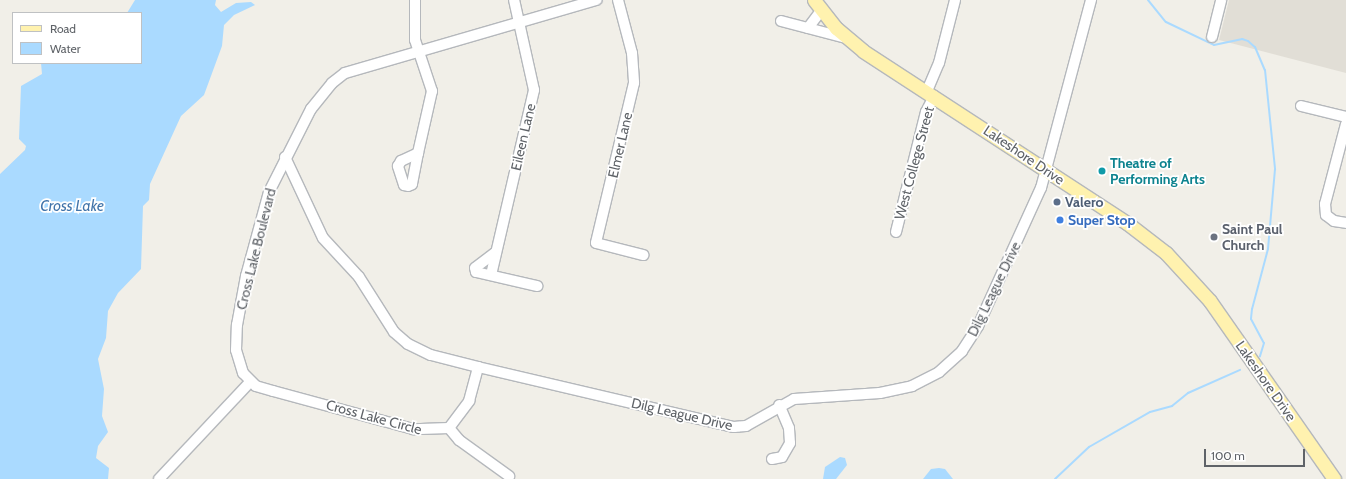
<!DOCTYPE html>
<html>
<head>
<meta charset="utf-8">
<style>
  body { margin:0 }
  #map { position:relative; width:1346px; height:479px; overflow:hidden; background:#f1efe8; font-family:Cabin,sans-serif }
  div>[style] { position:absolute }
  .education>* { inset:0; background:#e1ded6 }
  .water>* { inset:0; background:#aadaff }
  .stream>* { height:2px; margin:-1px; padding:0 1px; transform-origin:1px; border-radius:1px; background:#aadaff }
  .roads { filter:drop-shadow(1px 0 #b5b8bc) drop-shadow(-1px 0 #b5b8bc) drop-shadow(0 1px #b5b8bc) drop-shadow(0 -1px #b5b8bc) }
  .minor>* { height:10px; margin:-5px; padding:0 5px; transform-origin:5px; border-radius:5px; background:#fff }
  .major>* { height:13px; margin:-6.5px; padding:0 6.5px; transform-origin:6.5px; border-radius:6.5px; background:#fff2af }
  .dots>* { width:11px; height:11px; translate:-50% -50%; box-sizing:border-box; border:2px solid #fff; border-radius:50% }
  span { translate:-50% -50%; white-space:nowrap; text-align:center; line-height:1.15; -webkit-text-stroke:3.5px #fff; paint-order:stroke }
  .street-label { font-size:14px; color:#5f6368 }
  .culture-label { font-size:14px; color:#0d838f; font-weight:700 }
  .left { translate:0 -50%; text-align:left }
  .service-label { font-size:14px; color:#4e5e75; font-weight:700 }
  .shop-label { font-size:14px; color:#366cbe; font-weight:700 }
  .worship-label { font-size:14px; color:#5b616d; font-weight:700 }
  .water-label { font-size:15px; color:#4174aa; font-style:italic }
  .legend { position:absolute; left:12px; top:12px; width:130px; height:52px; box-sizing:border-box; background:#fff; border:1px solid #bfc1c3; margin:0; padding:5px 7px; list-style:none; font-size:12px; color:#5f6368 }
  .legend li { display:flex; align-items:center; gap:8px; height:20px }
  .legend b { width:20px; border:1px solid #bfc1c3 }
  .scale { position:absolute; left:1204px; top:449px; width:101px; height:18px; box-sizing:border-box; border:2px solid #5f6368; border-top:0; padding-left:5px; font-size:12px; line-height:14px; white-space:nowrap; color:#5f6368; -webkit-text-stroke:3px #fff; paint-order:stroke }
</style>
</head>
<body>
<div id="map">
  <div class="education">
    <div style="clip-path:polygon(1229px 0,1346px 0,1346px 73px,1219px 40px)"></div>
  </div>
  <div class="water">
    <div style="clip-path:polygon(135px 0,216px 0,215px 5px,221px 12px,236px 3px,251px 2px,255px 5px,234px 15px,224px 25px,222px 46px,204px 95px,181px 116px,150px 184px,149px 200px,143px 206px,141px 269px,118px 293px,108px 311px,106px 338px,98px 359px,104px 389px,102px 416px,108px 432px,98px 446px,96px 458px,109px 468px,108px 479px,0 479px,0 174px,25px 150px,26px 146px,19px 139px,21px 86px,42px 74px,41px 63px,141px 63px,141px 13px,127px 13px)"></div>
    <div style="clip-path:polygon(840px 457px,845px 458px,847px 465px,836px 479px,823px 479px,825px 467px)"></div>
    <div style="clip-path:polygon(939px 468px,945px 469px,953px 479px,923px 479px,931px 469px)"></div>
  </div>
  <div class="stream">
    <div style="left:1148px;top:0;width:28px;rotate:51deg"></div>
    <div style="left:1166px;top:22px;width:53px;rotate:25.6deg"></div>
    <div style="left:1214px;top:45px;width:29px;rotate:-12deg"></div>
    <div style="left:1242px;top:39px;width:6px;rotate:18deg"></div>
    <div style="left:1248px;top:41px;width:9px;rotate:41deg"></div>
    <div style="left:1255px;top:47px;width:25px;rotate:67deg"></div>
    <div style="left:1265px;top:70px;width:100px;rotate:84.2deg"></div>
    <div style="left:1275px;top:169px;width:80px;rotate:95deg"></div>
    <div style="left:1268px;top:249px;width:62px;rotate:104.9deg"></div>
    <div style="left:1252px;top:309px;width:10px;rotate:96deg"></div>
    <div style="left:1251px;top:319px;width:27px;rotate:62deg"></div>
    <div style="left:1264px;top:343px;width:14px;rotate:107deg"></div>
    <div style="left:1055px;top:479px;width:47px;rotate:-43.3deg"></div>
    <div style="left:1089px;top:447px;width:70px;rotate:-29.8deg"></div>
    <div style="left:1150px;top:412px;width:23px;rotate:-15deg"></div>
    <div style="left:1172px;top:406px;width:21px;rotate:-39deg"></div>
    <div style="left:1188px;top:393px;width:57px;rotate:-23.9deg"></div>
  </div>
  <div class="roads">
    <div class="minor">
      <div style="left:415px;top:0;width:40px;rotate:90deg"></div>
      <div style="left:415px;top:40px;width:54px;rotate:71.6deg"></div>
      <div style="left:432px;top:91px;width:64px;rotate:102.7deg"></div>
      <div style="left:618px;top:0;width:55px;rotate:75.2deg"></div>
      <div style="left:632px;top:53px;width:30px;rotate:86deg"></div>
      <div style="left:634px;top:83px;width:164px;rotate:103.4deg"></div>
      <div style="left:596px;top:243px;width:49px;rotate:14.3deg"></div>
      <div style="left:781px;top:21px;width:67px;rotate:14.7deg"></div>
      <div style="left:808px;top:28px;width:21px;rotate:-53deg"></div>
      <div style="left:1212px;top:37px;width:38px;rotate:-76deg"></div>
      <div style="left:927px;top:91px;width:30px;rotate:-67deg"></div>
      <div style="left:939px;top:63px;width:65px;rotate:-75.7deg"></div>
      <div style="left:1301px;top:106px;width:46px;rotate:13.7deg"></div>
      <div style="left:1346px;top:124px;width:83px;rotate:104.7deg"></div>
      <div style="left:1325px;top:204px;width:11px;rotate:85deg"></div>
      <div style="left:1326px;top:215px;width:10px;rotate:37deg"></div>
      <div style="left:1334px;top:221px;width:12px;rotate:9deg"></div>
      <div style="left:418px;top:153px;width:32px;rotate:101deg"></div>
      <div style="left:412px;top:184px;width:4px;rotate:153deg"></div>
      <div style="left:408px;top:186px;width:4px;rotate:-166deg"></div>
      <div style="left:404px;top:185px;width:20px;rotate:-108deg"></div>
      <div style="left:398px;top:166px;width:6px;rotate:-59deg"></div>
      <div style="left:401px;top:161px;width:19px;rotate:-25deg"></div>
      <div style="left:285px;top:157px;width:89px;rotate:64.9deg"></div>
      <div style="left:323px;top:238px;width:53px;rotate:47.3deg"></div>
      <div style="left:359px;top:277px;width:65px;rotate:57.5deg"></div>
      <div style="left:394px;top:332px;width:18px;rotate:41deg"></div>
      <div style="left:408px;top:344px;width:25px;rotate:26deg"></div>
      <div style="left:431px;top:355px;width:49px;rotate:14.3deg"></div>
      <div style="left:478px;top:367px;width:263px;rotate:13.2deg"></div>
      <div style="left:734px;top:427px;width:12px;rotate:-5deg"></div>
      <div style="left:746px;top:426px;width:55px;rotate:-29.4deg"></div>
      <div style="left:794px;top:399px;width:86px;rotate:-4deg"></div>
      <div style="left:880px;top:393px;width:33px;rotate:-12deg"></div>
      <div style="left:912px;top:386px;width:30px;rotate:-27deg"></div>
      <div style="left:939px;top:372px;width:31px;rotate:-42deg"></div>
      <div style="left:962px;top:351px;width:30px;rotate:-57deg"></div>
      <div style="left:978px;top:326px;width:152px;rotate:-65.5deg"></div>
      <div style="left:1041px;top:188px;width:195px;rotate:-75.1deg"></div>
      <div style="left:896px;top:232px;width:124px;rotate:-76deg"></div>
      <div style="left:926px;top:112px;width:18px;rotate:-63deg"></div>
      <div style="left:496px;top:252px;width:26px;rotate:143deg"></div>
      <div style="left:475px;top:268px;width:4px;rotate:76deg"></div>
      <div style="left:476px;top:272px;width:63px;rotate:12.9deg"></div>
      <div style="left:491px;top:275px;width:190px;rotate:-76.9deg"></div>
      <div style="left:534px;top:90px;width:92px;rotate:-102.5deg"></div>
      <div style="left:449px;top:428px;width:36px;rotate:178deg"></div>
      <div style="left:413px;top:429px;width:145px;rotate:-164.8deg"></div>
      <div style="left:273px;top:391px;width:18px;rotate:-164deg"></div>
      <div style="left:256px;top:386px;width:18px;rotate:-135deg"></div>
      <div style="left:243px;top:373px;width:24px;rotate:-107deg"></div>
      <div style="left:236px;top:350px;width:25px;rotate:-88deg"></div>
      <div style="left:237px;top:325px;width:50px;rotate:-79.6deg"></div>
      <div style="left:246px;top:276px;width:87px;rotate:-74.7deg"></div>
      <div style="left:269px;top:192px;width:93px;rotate:-63.2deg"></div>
      <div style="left:311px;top:109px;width:33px;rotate:-51deg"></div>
      <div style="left:332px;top:83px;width:16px;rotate:-38deg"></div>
      <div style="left:345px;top:73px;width:262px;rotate:-16.2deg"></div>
      <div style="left:449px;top:428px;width:16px;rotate:50deg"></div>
      <div style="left:459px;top:440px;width:62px;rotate:35.8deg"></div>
      <div style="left:449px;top:428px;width:34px;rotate:-53deg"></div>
      <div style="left:469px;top:401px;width:35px;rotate:-75deg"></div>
      <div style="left:772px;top:459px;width:10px;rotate:-11deg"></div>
      <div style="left:782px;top:457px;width:16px;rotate:-60deg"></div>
      <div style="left:790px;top:443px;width:15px;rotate:-94deg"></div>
      <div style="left:789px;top:428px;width:25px;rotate:-113deg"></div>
      <div style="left:159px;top:479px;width:133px;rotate:-46.8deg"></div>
    </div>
    <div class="major">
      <div style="left:814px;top:0;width:36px;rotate:52deg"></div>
      <div style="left:836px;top:28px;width:35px;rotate:40deg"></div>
      <div style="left:863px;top:51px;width:315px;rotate:33.1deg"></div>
      <div style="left:1127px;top:223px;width:49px;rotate:37.6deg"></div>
      <div style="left:1166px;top:253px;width:65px;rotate:47.5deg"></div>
      <div style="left:1210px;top:301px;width:217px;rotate:55.1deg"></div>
    </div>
  </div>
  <div class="dots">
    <div style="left:1102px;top:171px;background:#0f9aa8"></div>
    <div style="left:1057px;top:202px;background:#5c6f8a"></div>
    <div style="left:1060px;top:220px;background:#3f7fe0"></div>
    <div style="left:1214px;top:237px;background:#6b7280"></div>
  </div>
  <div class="street-label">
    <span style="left:523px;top:137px;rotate:-77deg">Eileen Lane</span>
    <span style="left:620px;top:145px;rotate:-77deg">Elmer Lane</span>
    <span style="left:1024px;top:155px;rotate:34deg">Lakeshore Drive</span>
    <span style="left:914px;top:163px;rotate:-75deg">West College Street</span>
    <span style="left:256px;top:249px;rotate:-76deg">Cross Lake Boulevard</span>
    <span style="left:994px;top:289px;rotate:-64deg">Dilg League Drive</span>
    <span style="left:1266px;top:381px;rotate:55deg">Lakeshore Drive</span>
    <span style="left:682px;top:414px;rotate:13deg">Dilg League Drive</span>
    <span style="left:374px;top:417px;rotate:15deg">Cross Lake Circle</span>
  </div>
  <div class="culture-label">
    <span class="left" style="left:1110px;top:171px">Theatre of<br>Performing Arts</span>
  </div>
  <div class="service-label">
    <span class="left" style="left:1065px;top:202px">Valero</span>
  </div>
  <div class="shop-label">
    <span class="left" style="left:1068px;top:220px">Super Stop</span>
  </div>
  <div class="worship-label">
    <span class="left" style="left:1222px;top:237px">Saint Paul<br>Church</span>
  </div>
  <div class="water-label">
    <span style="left:72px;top:207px">Cross Lake</span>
  </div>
  <ul class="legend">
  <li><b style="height:5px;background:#fff2af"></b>Road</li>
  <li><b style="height:11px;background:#aadaff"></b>Water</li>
  </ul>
  <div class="scale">100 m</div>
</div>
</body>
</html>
